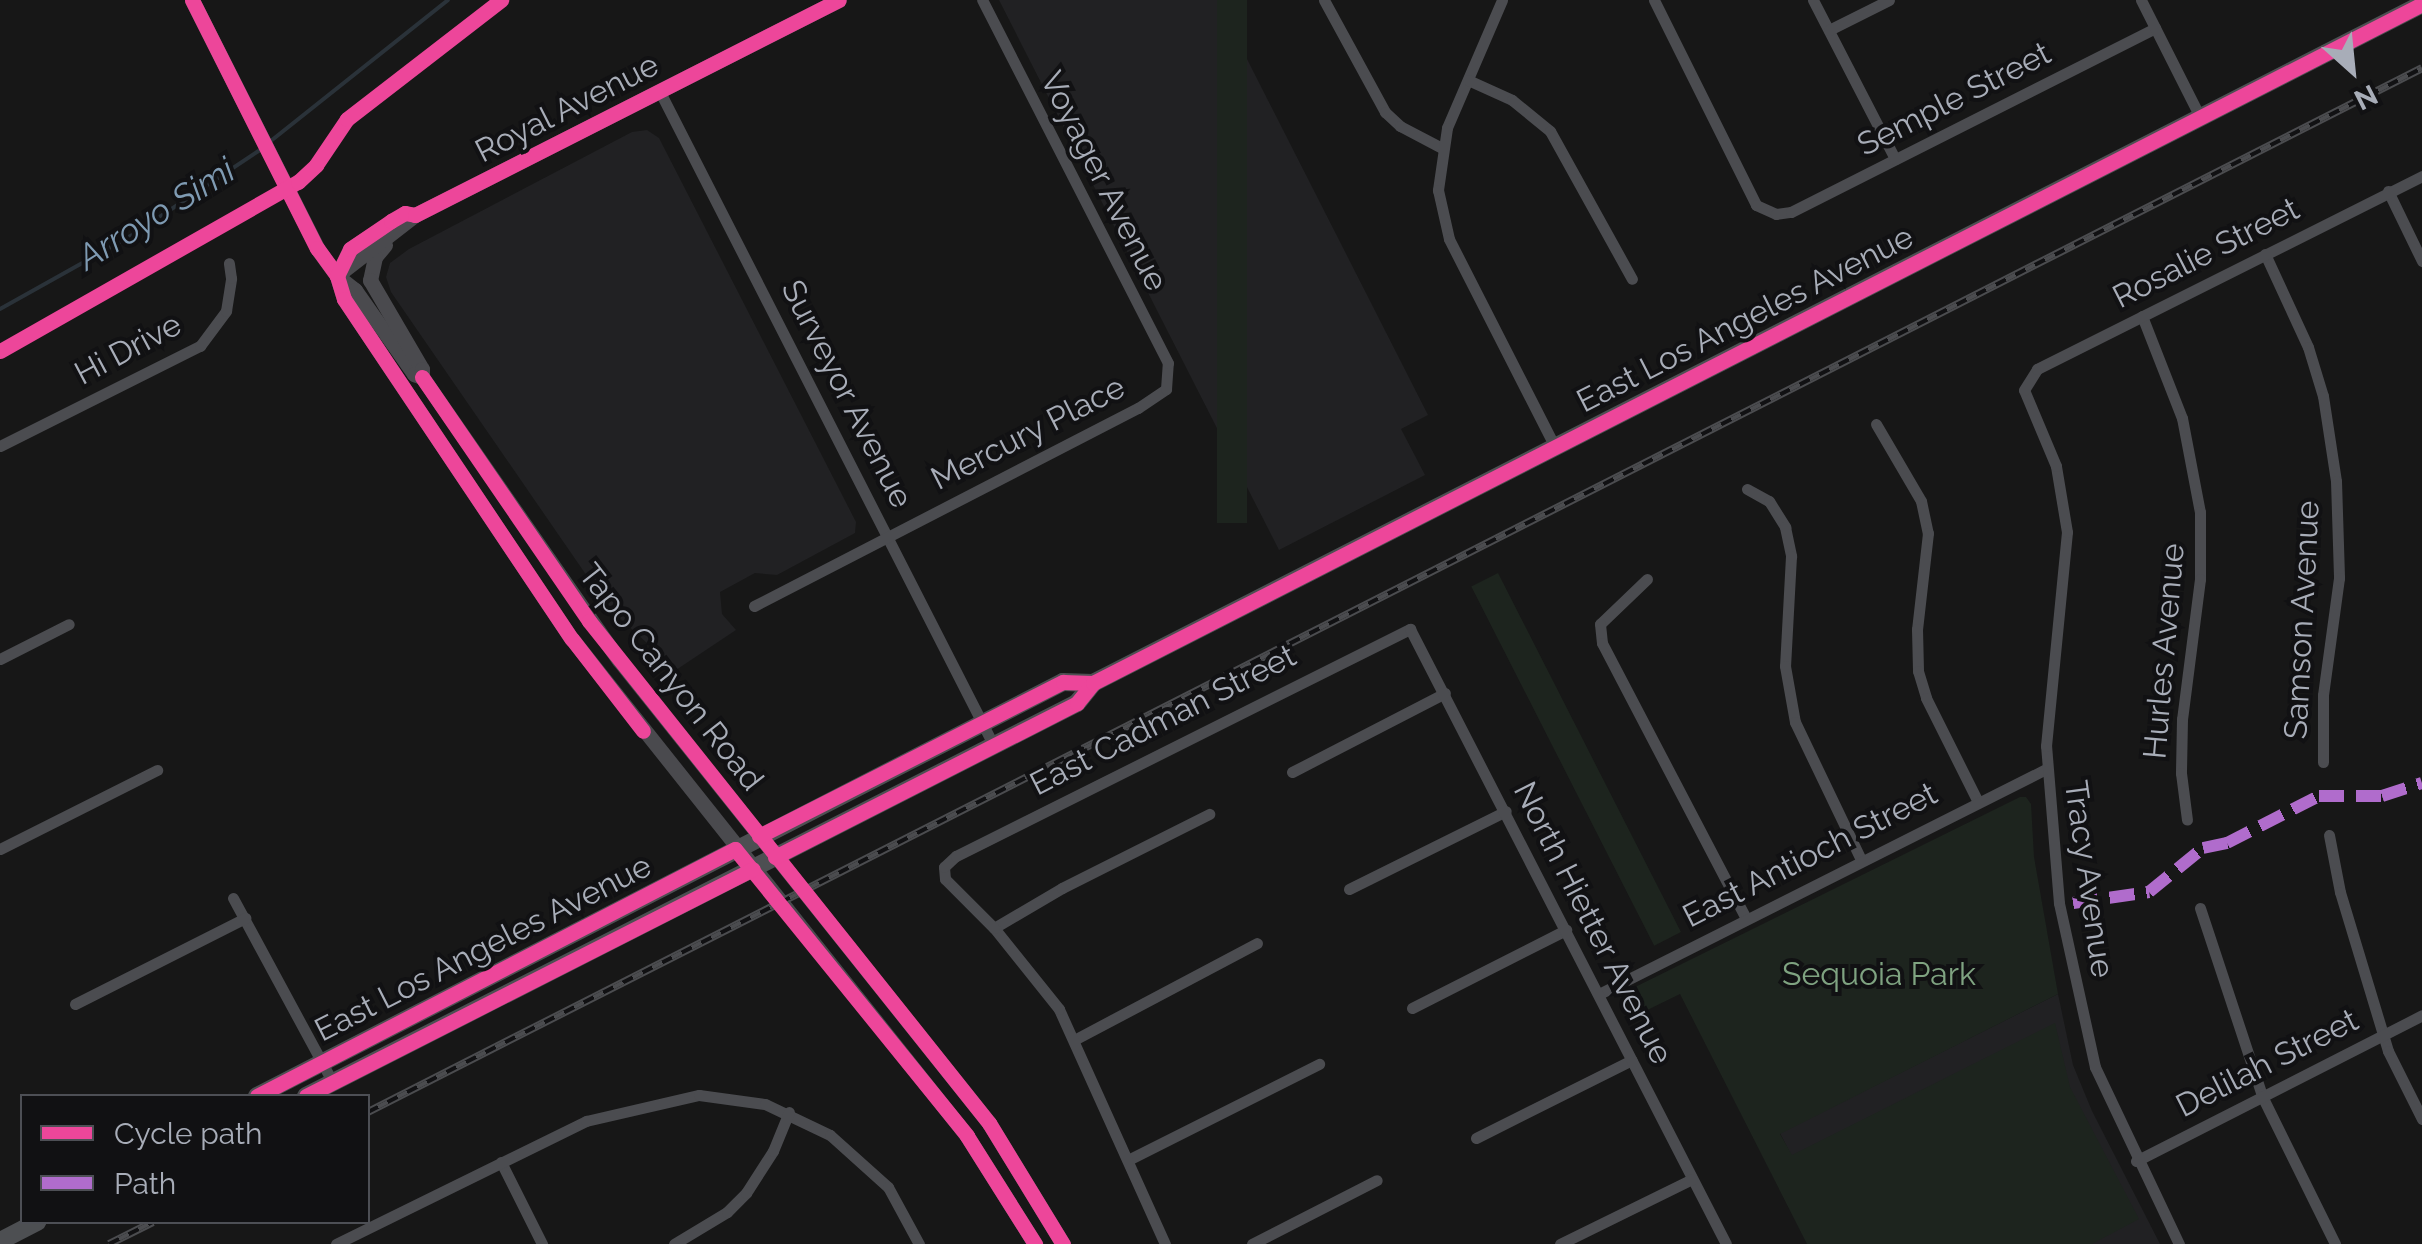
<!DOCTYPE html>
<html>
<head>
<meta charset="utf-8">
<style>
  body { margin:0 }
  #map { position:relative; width:2422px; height:1244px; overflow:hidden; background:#171717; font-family:Raleway,sans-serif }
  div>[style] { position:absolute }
  .built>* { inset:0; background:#212123 }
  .green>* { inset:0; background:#1d241e; transform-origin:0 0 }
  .stream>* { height:4px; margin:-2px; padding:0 2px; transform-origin:2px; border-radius:2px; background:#2a3239 }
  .street>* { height:11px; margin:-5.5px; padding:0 5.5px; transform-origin:5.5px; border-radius:5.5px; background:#4b4c50 }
  .secondary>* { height:15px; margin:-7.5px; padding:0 7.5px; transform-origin:7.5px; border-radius:7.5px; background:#4a4a4e }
  .primary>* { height:18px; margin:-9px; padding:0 9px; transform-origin:9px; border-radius:9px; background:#4d4f52 }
  .rail>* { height:8px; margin-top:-4px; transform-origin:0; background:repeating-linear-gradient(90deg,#111113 0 11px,#4b4c4f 0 22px); box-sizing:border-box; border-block:2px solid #4b4c4f }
  .quiet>* { height:12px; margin-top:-6px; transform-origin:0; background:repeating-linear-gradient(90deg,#b06ccc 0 25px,transparent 0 37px) }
  .cycleway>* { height:15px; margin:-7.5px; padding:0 7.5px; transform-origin:7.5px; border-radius:7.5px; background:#ed469a }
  span { translate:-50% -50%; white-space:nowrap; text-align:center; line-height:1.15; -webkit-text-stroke:8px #111113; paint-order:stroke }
  .street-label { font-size:32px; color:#a8adb8 }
  .park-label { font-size:32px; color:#7fa381 }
  .water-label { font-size:35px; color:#7f9bb3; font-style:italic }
  .legend { position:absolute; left:20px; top:1094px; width:350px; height:130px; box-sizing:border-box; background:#111113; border:2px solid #4d4f55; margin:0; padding:12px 18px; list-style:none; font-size:30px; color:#a8adb8 }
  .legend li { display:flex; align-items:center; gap:20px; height:50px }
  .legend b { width:50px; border:2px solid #4d4f55 }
  .north { position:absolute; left:2302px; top:20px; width:100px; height:100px; -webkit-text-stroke:8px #111113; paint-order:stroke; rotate:153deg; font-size:28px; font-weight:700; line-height:40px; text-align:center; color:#a8adb8 }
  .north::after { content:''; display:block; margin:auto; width:35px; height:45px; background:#a8adb8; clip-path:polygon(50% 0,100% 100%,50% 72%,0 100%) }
</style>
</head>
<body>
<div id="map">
  <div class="built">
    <div style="clip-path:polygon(999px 0,1217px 0,1428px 415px,1401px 429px,1425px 475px,1279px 550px)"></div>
    <div style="clip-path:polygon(647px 130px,659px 138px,856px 522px,855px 533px,777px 575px,755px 573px,720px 592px,722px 614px,736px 630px,676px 670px,609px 608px,391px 292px,386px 277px,390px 263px,409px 249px,632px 132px)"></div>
    <div style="clip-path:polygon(2058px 994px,2073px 1065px,2092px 1111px,2160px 1244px,1836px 1244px,1780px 1133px)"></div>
  </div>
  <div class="green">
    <div style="left:1217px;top:0;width:30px;height:523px"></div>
    <div style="left:1498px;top:573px;width:403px;height:30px;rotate:63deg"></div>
    <div style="clip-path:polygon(2020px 797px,2026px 797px,2031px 804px,2034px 857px,2058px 994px,1780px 1134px,1792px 1155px,2055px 1023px,2070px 1087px,2139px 1219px,2092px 1244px,1807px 1244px,1680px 994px,1631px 1018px,1626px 1007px,1627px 991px)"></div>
  </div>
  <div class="stream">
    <div style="left:267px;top:144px;width:231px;rotate:-38.5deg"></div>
    <div style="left:0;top:309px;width:154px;rotate:-29.2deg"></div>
    <div style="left:134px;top:234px;width:151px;rotate:-33.7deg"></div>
  </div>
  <div class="street">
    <div style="left:1324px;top:0;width:128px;rotate:61.4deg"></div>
    <div style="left:1385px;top:112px;width:21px;rotate:43deg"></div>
    <div style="left:1400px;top:126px;width:47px;rotate:27.6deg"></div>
    <div style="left:1502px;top:0;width:139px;rotate:113.3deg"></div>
    <div style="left:1447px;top:128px;width:63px;rotate:98.3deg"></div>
    <div style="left:1438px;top:190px;width:50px;rotate:77.3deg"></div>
    <div style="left:1449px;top:239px;width:233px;rotate:63deg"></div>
    <div style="left:1654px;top:0;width:229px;rotate:63.5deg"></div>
    <div style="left:1756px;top:205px;width:22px;rotate:24deg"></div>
    <div style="left:1776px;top:214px;width:15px;rotate:-8deg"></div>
    <div style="left:1791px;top:212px;width:408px;rotate:-26.8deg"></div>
    <div style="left:1813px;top:0;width:179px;rotate:62.7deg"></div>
    <div style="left:2141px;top:0;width:131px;rotate:63.2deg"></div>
    <div style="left:1829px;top:30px;width:67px;rotate:-26.6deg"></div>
    <div style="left:1468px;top:80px;width:48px;rotate:24.4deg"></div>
    <div style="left:1512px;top:100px;width:49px;rotate:39.2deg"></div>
    <div style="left:1550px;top:131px;width:169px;rotate:61deg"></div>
    <div style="left:660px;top:92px;width:734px;rotate:62.95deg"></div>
    <div style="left:2388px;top:191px;width:78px;rotate:64.1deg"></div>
    <div style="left:2265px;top:254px;width:102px;rotate:65.2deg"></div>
    <div style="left:2308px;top:347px;width:51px;rotate:73deg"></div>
    <div style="left:2323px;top:396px;width:86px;rotate:81.3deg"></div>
    <div style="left:2336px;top:481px;width:97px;rotate:88.2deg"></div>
    <div style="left:2339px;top:578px;width:118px;rotate:97.8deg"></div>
    <div style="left:2323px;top:695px;width:67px;rotate:90deg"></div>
    <div style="left:2142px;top:316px;width:110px;rotate:68.6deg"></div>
    <div style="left:2182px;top:418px;width:96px;rotate:79.2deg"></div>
    <div style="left:2200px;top:512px;width:67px;rotate:90deg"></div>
    <div style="left:2200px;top:579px;width:141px;rotate:97.3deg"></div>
    <div style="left:2182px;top:719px;width:54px;rotate:91.1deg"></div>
    <div style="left:2181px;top:773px;width:47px;rotate:82.7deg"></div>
    <div style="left:1876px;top:424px;width:89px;rotate:59.7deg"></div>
    <div style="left:1921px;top:501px;width:33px;rotate:78deg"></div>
    <div style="left:1928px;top:533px;width:97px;rotate:96.5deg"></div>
    <div style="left:1917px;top:629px;width:42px;rotate:88.6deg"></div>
    <div style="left:1918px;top:671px;width:28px;rotate:73deg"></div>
    <div style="left:1926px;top:698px;width:114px;rotate:63.4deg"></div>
    <div style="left:0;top:446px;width:224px;rotate:-26.6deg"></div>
    <div style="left:200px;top:346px;width:44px;rotate:-53.4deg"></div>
    <div style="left:226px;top:311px;width:33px;rotate:-81deg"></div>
    <div style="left:231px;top:278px;width:15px;rotate:-98deg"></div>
    <div style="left:1747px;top:489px;width:25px;rotate:29deg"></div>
    <div style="left:1769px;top:501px;width:31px;rotate:58deg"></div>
    <div style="left:1785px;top:527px;width:30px;rotate:78deg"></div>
    <div style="left:1791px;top:556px;width:110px;rotate:93.1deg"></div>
    <div style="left:1785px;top:666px;width:57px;rotate:79.9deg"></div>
    <div style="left:1795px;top:722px;width:153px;rotate:64.4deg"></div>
    <div style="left:1647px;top:579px;width:65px;rotate:136.2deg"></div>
    <div style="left:1600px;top:624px;width:19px;rotate:84deg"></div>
    <div style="left:1602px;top:643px;width:311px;rotate:62.4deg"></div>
    <div style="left:754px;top:606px;width:432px;rotate:-27.3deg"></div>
    <div style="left:1138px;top:408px;width:34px;rotate:-34deg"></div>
    <div style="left:1166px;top:389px;width:26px;rotate:-86deg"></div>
    <div style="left:1168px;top:363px;width:408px;rotate:-117.1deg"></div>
    <div style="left:0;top:659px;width:77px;rotate:-26.9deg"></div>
    <div style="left:1292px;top:772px;width:172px;rotate:-27.3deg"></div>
    <div style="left:2329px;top:835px;width:58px;rotate:79.1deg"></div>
    <div style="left:2340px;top:892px;width:166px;rotate:73.2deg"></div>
    <div style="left:2388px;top:1051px;width:76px;rotate:63.4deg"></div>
    <div style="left:0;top:849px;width:176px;rotate:-26.7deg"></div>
    <div style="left:1349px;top:889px;width:175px;rotate:-26.4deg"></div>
    <div style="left:233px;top:898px;width:210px;rotate:61.6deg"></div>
    <div style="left:2200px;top:908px;width:198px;rotate:71.7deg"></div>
    <div style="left:2262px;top:1096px;width:165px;rotate:63.7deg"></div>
    <div style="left:994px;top:928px;width:79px;rotate:-30.5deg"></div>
    <div style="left:1062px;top:888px;width:165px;rotate:-26.7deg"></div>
    <div style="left:1599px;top:994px;width:500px;rotate:-26.72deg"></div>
    <div style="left:75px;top:1004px;width:191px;rotate:-26.8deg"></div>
    <div style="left:1412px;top:1008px;width:173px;rotate:-26.9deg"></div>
    <div style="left:1074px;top:1040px;width:207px;rotate:-27.9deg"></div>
    <div style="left:1476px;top:1138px;width:174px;rotate:-26.6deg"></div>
    <div style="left:1128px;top:1160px;width:214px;rotate:-26.7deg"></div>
    <div style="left:2136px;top:1161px;width:321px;rotate:-27deg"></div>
    <div style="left:501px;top:1162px;width:92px;rotate:63.4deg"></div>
    <div style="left:336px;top:1244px;width:279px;rotate:-26.2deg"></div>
    <div style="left:586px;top:1121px;width:116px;rotate:-13deg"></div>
    <div style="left:699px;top:1095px;width:67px;rotate:7.8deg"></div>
    <div style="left:765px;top:1104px;width:72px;rotate:25.5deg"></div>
    <div style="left:830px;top:1135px;width:78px;rotate:41.9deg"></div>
    <div style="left:888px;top:1187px;width:65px;rotate:61.5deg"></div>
    <div style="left:674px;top:1244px;width:62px;rotate:-31.1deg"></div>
    <div style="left:727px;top:1212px;width:27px;rotate:-45deg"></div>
    <div style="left:746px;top:1193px;width:50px;rotate:-57.3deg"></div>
    <div style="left:773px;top:1151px;width:42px;rotate:-67.7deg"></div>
    <div style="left:1165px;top:1244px;width:258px;rotate:-114.3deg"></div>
    <div style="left:1059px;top:1009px;width:104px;rotate:-128.7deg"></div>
    <div style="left:994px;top:928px;width:69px;rotate:-135deg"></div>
    <div style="left:945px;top:879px;width:12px;rotate:-95deg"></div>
    <div style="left:944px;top:867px;width:16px;rotate:-43deg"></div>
    <div style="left:956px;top:856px;width:508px;rotate:-26.57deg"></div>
    <div style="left:1410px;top:629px;width:691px;rotate:62.8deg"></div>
    <div style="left:1252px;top:1244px;width:140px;rotate:-27.1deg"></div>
    <div style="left:1560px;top:1244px;width:147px;rotate:-26.2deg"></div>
    <div style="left:2179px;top:1244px;width:196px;rotate:-115.4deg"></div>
    <div style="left:2095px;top:1067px;width:168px;rotate:-102.4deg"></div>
    <div style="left:2059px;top:903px;width:158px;rotate:-94.7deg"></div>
    <div style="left:2046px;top:746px;width:215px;rotate:-84.4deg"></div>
    <div style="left:2067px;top:532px;width:67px;rotate:-99.5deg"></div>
    <div style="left:2056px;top:466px;width:82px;rotate:-112.8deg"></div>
    <div style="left:2024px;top:390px;width:25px;rotate:-58deg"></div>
    <div style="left:2037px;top:369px;width:431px;rotate:-26.6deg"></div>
  </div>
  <div class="secondary">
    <div style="left:192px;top:0;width:281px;rotate:63.2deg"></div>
    <div style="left:319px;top:251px;width:31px;rotate:54deg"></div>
    <div style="left:337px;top:276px;width:23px;rotate:38deg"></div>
    <div style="left:355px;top:290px;width:103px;rotate:54.9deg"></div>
    <div style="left:414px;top:374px;width:9px;rotate:21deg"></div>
    <div style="left:422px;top:377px;width:345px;rotate:55.2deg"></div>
    <div style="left:619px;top:660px;width:593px;rotate:51.37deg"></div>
    <div style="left:989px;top:1123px;width:142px;rotate:58.6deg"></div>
    <div style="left:415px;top:215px;width:10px;rotate:-169deg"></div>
    <div style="left:405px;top:213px;width:66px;rotate:146.8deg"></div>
    <div style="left:350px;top:249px;width:30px;rotate:116deg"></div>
    <div style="left:337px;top:276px;width:24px;rotate:73deg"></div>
    <div style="left:344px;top:299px;width:409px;rotate:56.2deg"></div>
    <div style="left:572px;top:639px;width:635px;rotate:51.52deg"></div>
    <div style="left:967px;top:1136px;width:128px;rotate:57.8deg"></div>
    <div style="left:385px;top:245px;width:16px;rotate:130deg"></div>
    <div style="left:375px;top:257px;width:24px;rotate:102deg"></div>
    <div style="left:370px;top:280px;width:103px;rotate:59.7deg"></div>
    <div style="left:422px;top:369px;width:8px;rotate:90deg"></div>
    <div style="left:340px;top:273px;width:95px;rotate:-37.7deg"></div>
    <div style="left:415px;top:215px;width:475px;rotate:-26.9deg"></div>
  </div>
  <div class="primary">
    <div style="left:257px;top:1096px;width:906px;rotate:-27.19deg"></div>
    <div style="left:1063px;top:682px;width:30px;rotate:2deg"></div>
    <div style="left:306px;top:1096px;width:865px;rotate:-27.01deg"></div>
    <div style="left:1077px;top:703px;width:26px;rotate:-51deg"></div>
    <div style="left:1093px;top:683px;width:1492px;rotate:-27.06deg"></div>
    <div style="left:0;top:1241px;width:42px;rotate:-27.2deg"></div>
  </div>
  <div class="rail">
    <div style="left:368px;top:1112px;width:2304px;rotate:-26.94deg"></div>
    <div style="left:109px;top:1244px;width:49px;rotate:-26.6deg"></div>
  </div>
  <div class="quiet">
    <div style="left:2073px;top:903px;width:77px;rotate:-8.2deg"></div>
    <div style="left:2149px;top:892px;width:70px;rotate:-39.2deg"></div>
    <div style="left:2203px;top:848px;width:25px;rotate:-12deg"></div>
    <div style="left:2227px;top:843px;width:103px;rotate:-27.1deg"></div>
    <div style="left:2319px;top:796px;width:63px"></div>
    <div style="left:2382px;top:796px;width:42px;rotate:-18deg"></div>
  </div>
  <div class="cycleway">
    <div style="left:192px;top:0;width:278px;rotate:63.3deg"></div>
    <div style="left:317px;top:248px;width:34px;rotate:54deg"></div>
    <div style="left:337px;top:276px;width:24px;rotate:73deg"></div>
    <div style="left:344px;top:299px;width:409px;rotate:56.2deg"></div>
    <div style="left:572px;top:639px;width:116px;rotate:52.3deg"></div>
    <div style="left:337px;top:276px;width:30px;rotate:-64deg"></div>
    <div style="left:350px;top:249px;width:50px;rotate:-34.3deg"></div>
    <div style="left:391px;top:221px;width:16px;rotate:-30deg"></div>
    <div style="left:405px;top:213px;width:10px;rotate:11deg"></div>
    <div style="left:415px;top:215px;width:475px;rotate:-26.9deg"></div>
    <div style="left:0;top:351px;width:343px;rotate:-29.6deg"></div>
    <div style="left:298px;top:182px;width:25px;rotate:-43deg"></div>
    <div style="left:316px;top:165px;width:55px;rotate:-56deg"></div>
    <div style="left:347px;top:119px;width:195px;rotate:-37.7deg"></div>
    <div style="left:422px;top:377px;width:296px;rotate:55.6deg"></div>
    <div style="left:589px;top:621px;width:642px;rotate:51.45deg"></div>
    <div style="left:989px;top:1123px;width:142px;rotate:58.6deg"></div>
    <div style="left:759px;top:836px;width:341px;rotate:-26.9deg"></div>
    <div style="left:1063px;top:682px;width:30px;rotate:2deg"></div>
    <div style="left:775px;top:857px;width:339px;rotate:-27deg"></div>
    <div style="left:1077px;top:703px;width:26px;rotate:-51deg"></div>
    <div style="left:1093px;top:683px;width:1492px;rotate:-27.06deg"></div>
    <div style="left:257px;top:1096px;width:538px;rotate:-27.33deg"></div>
    <div style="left:735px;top:849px;width:369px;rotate:51deg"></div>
    <div style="left:967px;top:1136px;width:128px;rotate:57.8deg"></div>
    <div style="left:306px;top:1096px;width:501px;rotate:-26.92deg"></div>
  </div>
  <div class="street-label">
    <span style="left:1954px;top:99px;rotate:-27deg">Semple Street</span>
    <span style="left:567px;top:108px;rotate:-27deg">Royal Avenue</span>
    <span style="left:1104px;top:181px;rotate:63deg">Voyager Avenue</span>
    <span style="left:2206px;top:253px;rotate:-27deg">Rosalie Street</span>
    <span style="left:1745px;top:319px;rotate:-27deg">East Los Angeles Avenue</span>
    <span style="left:128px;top:349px;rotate:-28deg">Hi Drive</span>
    <span style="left:847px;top:394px;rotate:63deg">Surveyor Avenue</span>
    <span style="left:1028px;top:433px;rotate:-27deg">Mercury Place</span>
    <span style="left:2302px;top:620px;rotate:-87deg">Samson Avenue</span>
    <span style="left:2164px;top:651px;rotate:-85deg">Hurles Avenue</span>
    <span style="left:671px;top:677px;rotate:52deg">Tapo Canyon Road</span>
    <span style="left:1163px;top:720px;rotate:-27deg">East Cadman Street</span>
    <span style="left:1810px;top:855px;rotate:-27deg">East Antioch Street</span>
    <span style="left:2089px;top:879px;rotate:82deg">Tracy Avenue</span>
    <span style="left:1593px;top:923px;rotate:63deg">North Hietter Avenue</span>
    <span style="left:483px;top:948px;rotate:-27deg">East Los Angeles Avenue</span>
    <span style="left:2267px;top:1063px;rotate:-27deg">Delilah Street</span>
  </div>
  <div class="park-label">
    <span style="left:1879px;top:974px">Sequoia Park</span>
  </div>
  <div class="water-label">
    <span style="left:156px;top:214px;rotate:-32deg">Arroyo Simi</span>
  </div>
  <ul class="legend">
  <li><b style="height:12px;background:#ed469a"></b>Cycle path</li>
  <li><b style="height:12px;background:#b06ccc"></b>Path</li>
  </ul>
  <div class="north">N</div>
</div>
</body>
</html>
